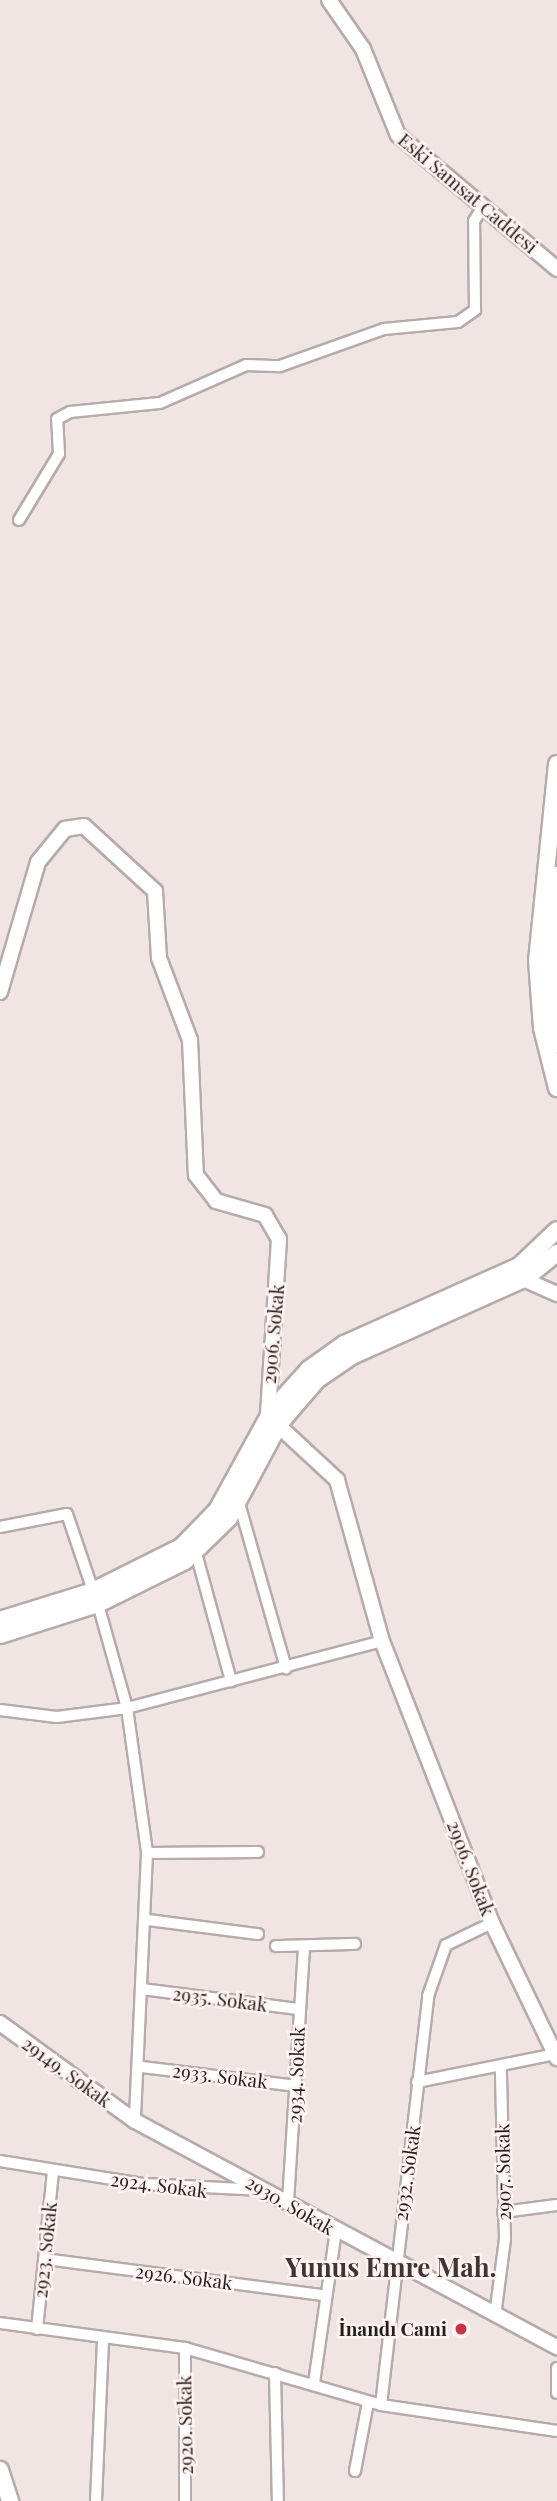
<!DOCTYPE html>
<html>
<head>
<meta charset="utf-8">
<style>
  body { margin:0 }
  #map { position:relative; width:557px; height:2501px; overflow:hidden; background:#f1e5e4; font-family:"Playfair Display",serif }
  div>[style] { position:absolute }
  .roads { filter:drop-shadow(2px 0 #b6aaaa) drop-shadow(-2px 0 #b6aaaa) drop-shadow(0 2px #b6aaaa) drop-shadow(0 -2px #b6aaaa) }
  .minor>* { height:10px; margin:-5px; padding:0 5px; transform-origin:5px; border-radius:5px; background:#fff }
  .tertiary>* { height:14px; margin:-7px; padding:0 7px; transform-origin:7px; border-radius:7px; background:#fff }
  .secondary>* { height:16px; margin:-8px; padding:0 8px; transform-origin:8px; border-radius:8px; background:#fff }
  .dots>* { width:19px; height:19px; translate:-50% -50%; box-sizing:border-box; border:4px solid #fff2f1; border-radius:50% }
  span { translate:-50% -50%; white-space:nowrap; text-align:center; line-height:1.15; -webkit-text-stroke:5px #fff2f1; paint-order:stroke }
  .street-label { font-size:19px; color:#241f1f }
  .poi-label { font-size:19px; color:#241f1f; font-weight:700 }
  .right { translate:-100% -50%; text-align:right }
  .district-label { font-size:26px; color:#3e3535; font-weight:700 }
</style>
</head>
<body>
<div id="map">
  <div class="roads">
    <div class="minor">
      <div style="left:19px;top:520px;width:77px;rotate:-58.8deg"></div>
      <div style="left:59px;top:454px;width:35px;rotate:-93deg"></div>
      <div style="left:57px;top:419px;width:15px;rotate:-28deg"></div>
      <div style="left:70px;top:412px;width:90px;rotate:-5.7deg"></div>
      <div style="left:160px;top:403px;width:94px;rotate:-23.8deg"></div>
      <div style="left:246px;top:365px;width:34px;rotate:2deg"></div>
      <div style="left:280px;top:366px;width:110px;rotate:-19.6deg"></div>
      <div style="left:384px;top:329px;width:74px;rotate:-5.4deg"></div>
      <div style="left:458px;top:322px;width:21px;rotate:-35deg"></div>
      <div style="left:475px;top:310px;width:89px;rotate:-90.6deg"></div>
      <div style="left:474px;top:221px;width:15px;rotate:-58deg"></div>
      <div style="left:239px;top:1503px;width:172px;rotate:74.1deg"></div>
      <div style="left:0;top:1527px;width:68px;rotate:-11deg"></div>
      <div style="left:67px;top:1514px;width:81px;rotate:71.3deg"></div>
      <div style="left:196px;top:1553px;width:133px;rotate:74.7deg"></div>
      <div style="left:98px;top:1604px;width:108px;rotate:74.4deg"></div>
      <div style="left:127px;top:1708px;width:146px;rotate:82.1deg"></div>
      <div style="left:147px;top:1853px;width:268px;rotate:92.6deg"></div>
      <div style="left:0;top:1710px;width:57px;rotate:7deg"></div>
      <div style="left:57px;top:1717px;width:71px;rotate:-7.3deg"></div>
      <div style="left:127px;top:1708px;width:264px;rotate:-14.7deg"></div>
      <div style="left:147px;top:1853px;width:111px;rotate:-0.5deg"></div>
      <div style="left:148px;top:1920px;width:111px;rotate:7.3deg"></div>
      <div style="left:276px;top:1946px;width:79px;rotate:-1.5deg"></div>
      <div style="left:142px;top:1989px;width:157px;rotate:7.3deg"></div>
      <div style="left:142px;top:2067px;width:156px;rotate:7deg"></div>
      <div style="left:417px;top:2082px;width:142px;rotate:-11.4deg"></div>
      <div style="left:0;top:2161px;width:146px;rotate:9.1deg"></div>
      <div style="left:144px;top:2184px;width:119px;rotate:2.9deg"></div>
      <div style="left:288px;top:2202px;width:254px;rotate:-86.4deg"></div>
      <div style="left:503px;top:2212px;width:54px;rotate:-7.4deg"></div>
      <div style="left:45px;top:2259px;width:281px;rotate:7.4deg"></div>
      <div style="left:495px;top:2316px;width:78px;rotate:-82.6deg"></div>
      <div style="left:505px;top:2239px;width:169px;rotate:-91.4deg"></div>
      <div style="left:0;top:2323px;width:187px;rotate:7.7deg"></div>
      <div style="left:185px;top:2348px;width:204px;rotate:16.2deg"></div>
      <div style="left:381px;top:2405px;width:178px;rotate:8.4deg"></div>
      <div style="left:37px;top:2329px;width:158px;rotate:-84.2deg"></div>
      <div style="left:557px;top:2368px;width:25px;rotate:90deg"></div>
      <div style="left:275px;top:2373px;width:128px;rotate:88.7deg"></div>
      <div style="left:314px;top:2383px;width:155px;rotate:-81.8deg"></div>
      <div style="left:381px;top:2405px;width:412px;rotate:-83.4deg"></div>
      <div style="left:428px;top:1996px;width:54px;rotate:-70.6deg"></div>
      <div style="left:446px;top:1945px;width:51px;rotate:-25.6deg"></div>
      <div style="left:355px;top:2471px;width:70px;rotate:-79.3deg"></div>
      <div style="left:96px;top:2501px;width:162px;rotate:-87.5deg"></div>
      <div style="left:185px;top:2501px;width:153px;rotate:-90deg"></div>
    </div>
    <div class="tertiary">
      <div style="left:329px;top:0;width:60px;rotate:55.2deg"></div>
      <div style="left:363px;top:49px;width:93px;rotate:67.9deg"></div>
      <div style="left:398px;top:135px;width:208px;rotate:40.1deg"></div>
      <div style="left:0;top:992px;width:135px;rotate:-73.7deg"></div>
      <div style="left:38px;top:862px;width:43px;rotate:-50.7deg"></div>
      <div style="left:65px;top:829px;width:19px;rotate:-9deg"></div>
      <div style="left:84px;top:826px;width:96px;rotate:42.5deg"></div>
      <div style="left:155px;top:891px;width:67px;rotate:86.6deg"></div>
      <div style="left:159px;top:958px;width:88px;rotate:69.3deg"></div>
      <div style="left:190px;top:1040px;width:135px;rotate:87.5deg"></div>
      <div style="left:196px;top:1175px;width:33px;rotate:52deg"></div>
      <div style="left:216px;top:1201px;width:51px;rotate:15.9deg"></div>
      <div style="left:265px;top:1215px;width:28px;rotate:60deg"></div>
      <div style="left:279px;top:1239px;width:177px;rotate:93.6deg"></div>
      <div style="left:268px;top:1416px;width:94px;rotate:42.8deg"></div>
      <div style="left:337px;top:1480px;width:167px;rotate:74.4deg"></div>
      <div style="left:382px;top:1641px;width:303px;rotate:68.7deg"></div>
      <div style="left:492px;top:1923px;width:150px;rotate:64.3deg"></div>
      <div style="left:516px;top:1276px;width:45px;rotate:23.7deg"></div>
      <div style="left:0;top:2023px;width:167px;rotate:36deg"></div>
      <div style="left:135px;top:2121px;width:479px;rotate:28.2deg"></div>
    </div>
    <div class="secondary">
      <div style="left:557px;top:764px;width:197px;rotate:95.8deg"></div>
      <div style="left:537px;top:960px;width:68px;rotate:85.8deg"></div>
      <div style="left:542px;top:1028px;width:62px;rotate:76deg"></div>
      <div style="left:557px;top:875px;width:85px;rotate:95.4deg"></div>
      <div style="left:549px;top:960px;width:85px;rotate:84.6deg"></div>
      <div style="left:0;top:1620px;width:97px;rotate:-17.3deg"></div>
      <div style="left:93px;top:1591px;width:98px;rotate:-26.6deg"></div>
      <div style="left:181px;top:1547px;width:52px;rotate:-45.8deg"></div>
      <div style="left:217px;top:1510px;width:114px;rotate:-61.2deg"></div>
      <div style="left:272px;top:1410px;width:55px;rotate:-47.9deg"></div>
      <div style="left:309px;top:1369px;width:43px;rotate:-35.5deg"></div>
      <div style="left:344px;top:1344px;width:192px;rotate:-24deg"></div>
      <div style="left:519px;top:1266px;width:52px;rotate:-43.5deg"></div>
      <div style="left:0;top:1635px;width:103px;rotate:-17.6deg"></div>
      <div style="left:98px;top:1604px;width:97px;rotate:-26.3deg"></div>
      <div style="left:185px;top:1561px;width:62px;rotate:-44.3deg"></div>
      <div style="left:229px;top:1518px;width:108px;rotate:-61.8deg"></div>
      <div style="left:280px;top:1423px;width:57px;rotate:-49.3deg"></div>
      <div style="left:317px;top:1380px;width:42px;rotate:-34.4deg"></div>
      <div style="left:352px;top:1356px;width:191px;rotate:-24.1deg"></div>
      <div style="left:526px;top:1278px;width:40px;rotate:-39deg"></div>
      <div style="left:0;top:2470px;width:33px;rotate:72deg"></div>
    </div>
  </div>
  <div class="dots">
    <div style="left:461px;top:2329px;background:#c63545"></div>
  </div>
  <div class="street-label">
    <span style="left:468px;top:193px;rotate:40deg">Eski Samsat Caddesi</span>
    <span style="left:273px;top:1334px;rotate:-85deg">2906. Sokak</span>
    <span style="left:471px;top:1868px;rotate:69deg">2906. Sokak</span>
    <span style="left:220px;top:1999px;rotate:7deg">2935. Sokak</span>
    <span style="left:67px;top:2072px;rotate:36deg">29149. Sokak</span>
    <span style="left:296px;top:2075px;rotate:-88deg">2934. Sokak</span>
    <span style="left:220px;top:2076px;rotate:7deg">2933. Sokak</span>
    <span style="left:503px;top:2172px;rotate:-91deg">2907. Sokak</span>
    <span style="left:407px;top:2173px;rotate:-82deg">2932. Sokak</span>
    <span style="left:159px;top:2185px;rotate:7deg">2924. Sokak</span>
    <span style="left:290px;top:2205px;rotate:30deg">2930. Sokak</span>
    <span style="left:45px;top:2250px;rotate:-84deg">2923. Sokak</span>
    <span style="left:184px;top:2277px;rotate:7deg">2926. Sokak</span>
    <span style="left:185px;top:2425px;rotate:-91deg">2920. Sokak</span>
  </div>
  <div class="poi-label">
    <span class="right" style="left:447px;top:2329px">İnandı Cami</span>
  </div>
  <div class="district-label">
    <span style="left:391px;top:2267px">Yunus Emre Mah.</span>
  </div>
</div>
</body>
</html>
